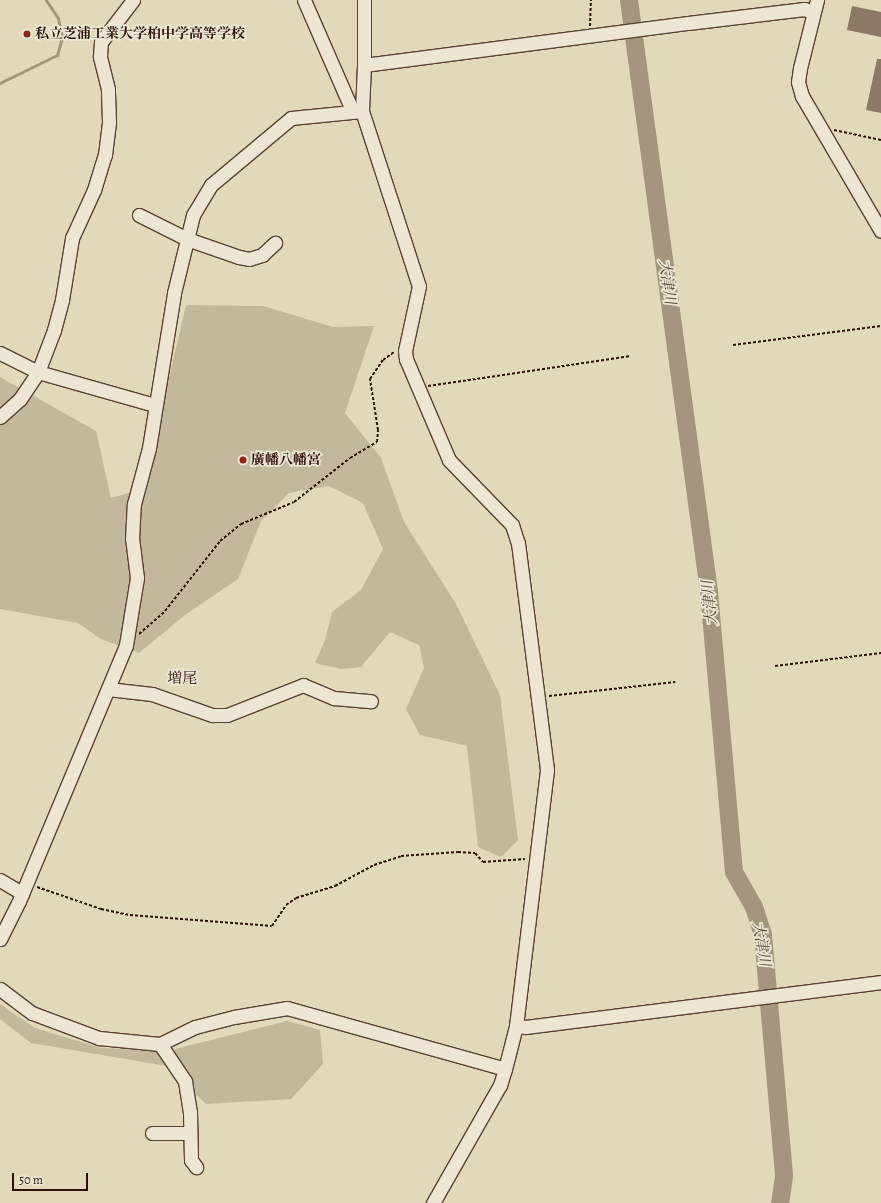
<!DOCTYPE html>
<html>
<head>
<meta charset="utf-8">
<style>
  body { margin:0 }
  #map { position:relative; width:881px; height:1203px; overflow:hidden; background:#e2d9bb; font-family:Alegreya,"Noto Serif JP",serif }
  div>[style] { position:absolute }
  .green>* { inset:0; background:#c3b79c }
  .stream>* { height:3px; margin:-1.5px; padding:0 1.5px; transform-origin:1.5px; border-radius:1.5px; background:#a4957d }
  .river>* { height:18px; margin:-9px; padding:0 9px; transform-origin:9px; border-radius:9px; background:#a4957d }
  .building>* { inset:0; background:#8a7964 }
  .path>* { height:2px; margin-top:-1px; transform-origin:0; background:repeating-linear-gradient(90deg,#2b1005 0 3px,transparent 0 5px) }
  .roads { filter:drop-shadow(1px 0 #594232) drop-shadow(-1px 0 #594232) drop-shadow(0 1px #594232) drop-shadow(0 -1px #594232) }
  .minor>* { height:13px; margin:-6.5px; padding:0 6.5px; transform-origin:6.5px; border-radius:6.5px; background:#ece6d3 }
  .dots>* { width:11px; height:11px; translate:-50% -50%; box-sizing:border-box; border:2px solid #ece6d3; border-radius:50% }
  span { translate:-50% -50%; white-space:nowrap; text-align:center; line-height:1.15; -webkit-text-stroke:3.5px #ece6d3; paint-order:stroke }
  .poi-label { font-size:14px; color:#2b1005; font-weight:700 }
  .left { translate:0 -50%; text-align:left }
  .water-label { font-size:15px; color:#5b4535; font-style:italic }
  .neighbourhood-label { font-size:15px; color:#2b1005 }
  .scale { position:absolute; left:12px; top:1173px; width:76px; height:18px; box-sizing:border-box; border:2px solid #2b1005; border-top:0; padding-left:5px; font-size:12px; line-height:14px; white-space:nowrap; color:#2b1005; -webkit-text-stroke:3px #ece6d3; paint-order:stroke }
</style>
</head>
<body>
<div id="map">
  <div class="green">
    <div style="clip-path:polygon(186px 305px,263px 306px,333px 327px,374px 326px,345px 413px,381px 458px,404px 522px,456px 604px,500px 695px,518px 840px,501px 857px,478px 847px,467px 746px,420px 735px,406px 709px,424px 668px,419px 645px,390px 632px,361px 667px,341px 669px,315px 663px,325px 640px,332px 612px,361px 590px,383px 549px,363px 503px,329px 486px,289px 493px,261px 521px,238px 579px,185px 615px,139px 653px,101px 639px,78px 623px,0 609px,0 377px,96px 431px,111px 498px,143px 489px)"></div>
    <div style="clip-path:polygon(0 1004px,35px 1028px,101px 1048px,167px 1051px,287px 1021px,320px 1030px,323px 1064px,291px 1099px,206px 1104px,167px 1066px,31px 1043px,0 1019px)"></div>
  </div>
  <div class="stream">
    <div style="left:0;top:83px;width:64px;rotate:-26.2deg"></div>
    <div style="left:57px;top:55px;width:19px;rotate:-74deg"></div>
    <div style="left:62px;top:37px;width:19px;rotate:-102deg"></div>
    <div style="left:58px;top:18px;width:22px;rotate:-124deg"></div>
  </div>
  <div class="river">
    <div style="left:629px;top:0;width:597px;rotate:82.3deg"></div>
    <div style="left:709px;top:592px;width:281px;rotate:84.9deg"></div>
    <div style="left:734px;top:872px;width:40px;rotate:60.3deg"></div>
    <div style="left:754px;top:907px;width:29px;rotate:72deg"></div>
    <div style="left:763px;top:935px;width:242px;rotate:85deg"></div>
    <div style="left:784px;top:1176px;width:27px;rotate:98deg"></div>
  </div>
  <div class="building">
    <div style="clip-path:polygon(852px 6px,881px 12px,881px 37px,847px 30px)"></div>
    <div style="clip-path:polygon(877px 59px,881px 59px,881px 113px,866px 110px)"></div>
  </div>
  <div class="path">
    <div style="left:590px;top:26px;width:26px;rotate:-88deg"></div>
    <div style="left:834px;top:130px;width:48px;rotate:12deg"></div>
    <div style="left:733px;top:345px;width:149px;rotate:-7.3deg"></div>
    <div style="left:428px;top:386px;width:205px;rotate:-8.4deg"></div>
    <div style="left:139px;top:634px;width:35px;rotate:-41deg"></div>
    <div style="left:165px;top:611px;width:89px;rotate:-51.8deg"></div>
    <div style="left:220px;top:541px;width:27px;rotate:-39deg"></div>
    <div style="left:241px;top:524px;width:57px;rotate:-22.5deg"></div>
    <div style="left:294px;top:502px;width:71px;rotate:-38.2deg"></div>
    <div style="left:350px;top:458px;width:31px;rotate:-31deg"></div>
    <div style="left:377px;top:442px;width:12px;rotate:-85deg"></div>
    <div style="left:378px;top:430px;width:52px;rotate:-98.9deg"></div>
    <div style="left:370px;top:379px;width:23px;rotate:-56deg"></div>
    <div style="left:383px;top:360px;width:14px;rotate:-36deg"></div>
    <div style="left:775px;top:666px;width:107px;rotate:-7deg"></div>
    <div style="left:549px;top:696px;width:127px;rotate:-6.3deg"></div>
    <div style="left:37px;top:887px;width:68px;rotate:19deg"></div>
    <div style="left:101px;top:909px;width:30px;rotate:12deg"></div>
    <div style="left:130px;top:915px;width:142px;rotate:4.4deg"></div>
    <div style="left:272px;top:926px;width:25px;rotate:-56deg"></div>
    <div style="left:286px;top:905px;width:12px;rotate:-35deg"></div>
    <div style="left:296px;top:898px;width:41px;rotate:-17.1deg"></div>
    <div style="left:335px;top:886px;width:44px;rotate:-28.3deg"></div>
    <div style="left:374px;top:865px;width:28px;rotate:-18deg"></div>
    <div style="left:401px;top:856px;width:57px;rotate:-4deg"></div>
    <div style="left:458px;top:852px;width:17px;rotate:3deg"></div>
    <div style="left:475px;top:853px;width:12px;rotate:48deg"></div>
    <div style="left:483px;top:862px;width:42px;rotate:-4.1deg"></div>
  </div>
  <div class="roads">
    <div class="minor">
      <div style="left:304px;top:0;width:122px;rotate:66.4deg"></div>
      <div style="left:364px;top:0;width:65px;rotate:90deg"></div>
      <div style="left:364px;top:65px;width:327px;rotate:-7.4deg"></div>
      <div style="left:688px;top:23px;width:117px;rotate:-6.9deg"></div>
      <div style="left:804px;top:9px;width:9px;rotate:18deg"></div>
      <div style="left:817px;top:0;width:70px;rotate:104deg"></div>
      <div style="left:800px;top:68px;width:14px;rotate:98deg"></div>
      <div style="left:798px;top:82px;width:15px;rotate:74deg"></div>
      <div style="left:802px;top:96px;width:156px;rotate:59.7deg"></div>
      <div style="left:364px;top:65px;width:46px;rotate:92.5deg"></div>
      <div style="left:362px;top:111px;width:184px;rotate:72deg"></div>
      <div style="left:419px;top:286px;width:66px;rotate:102.2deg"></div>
      <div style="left:405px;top:351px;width:8px;rotate:83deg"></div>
      <div style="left:406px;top:359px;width:110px;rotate:66.9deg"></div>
      <div style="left:449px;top:460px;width:91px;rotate:45.9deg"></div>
      <div style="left:512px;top:525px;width:19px;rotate:72deg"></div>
      <div style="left:518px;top:543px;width:229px;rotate:82.7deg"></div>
      <div style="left:547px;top:770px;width:258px;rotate:96.9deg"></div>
      <div style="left:516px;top:1026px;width:44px;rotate:104.3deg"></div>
      <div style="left:505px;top:1069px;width:17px;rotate:107deg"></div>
      <div style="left:500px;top:1085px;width:136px;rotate:119.6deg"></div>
      <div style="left:139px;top:215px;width:54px;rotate:26.6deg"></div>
      <div style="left:187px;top:239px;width:55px;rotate:19.1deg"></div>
      <div style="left:239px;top:257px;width:10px;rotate:11deg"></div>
      <div style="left:249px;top:259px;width:14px;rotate:-17deg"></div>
      <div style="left:262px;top:255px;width:18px;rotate:-43deg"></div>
      <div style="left:0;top:353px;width:42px;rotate:26.6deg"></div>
      <div style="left:38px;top:372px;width:122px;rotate:15.8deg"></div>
      <div style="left:0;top:417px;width:27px;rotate:-42deg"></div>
      <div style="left:20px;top:399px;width:32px;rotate:-56deg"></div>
      <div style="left:38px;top:372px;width:45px;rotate:-69.1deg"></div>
      <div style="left:54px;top:330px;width:31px;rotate:-75deg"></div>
      <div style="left:62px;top:300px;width:63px;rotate:-80.8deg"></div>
      <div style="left:72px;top:238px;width:53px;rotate:-65.4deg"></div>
      <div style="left:94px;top:190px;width:37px;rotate:-73deg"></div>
      <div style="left:105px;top:155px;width:34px;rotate:-83deg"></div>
      <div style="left:109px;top:121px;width:32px;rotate:-92deg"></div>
      <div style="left:108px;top:89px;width:34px;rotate:-104deg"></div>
      <div style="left:100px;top:56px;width:14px;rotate:-86deg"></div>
      <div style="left:101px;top:42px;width:53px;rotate:-52.7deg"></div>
      <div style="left:108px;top:689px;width:44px;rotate:6.5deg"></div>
      <div style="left:152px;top:694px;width:64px;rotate:19.3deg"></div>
      <div style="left:212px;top:715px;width:15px"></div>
      <div style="left:227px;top:715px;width:82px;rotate:-21.5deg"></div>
      <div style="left:303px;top:685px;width:34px;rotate:23deg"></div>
      <div style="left:334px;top:698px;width:37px;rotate:5deg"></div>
      <div style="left:0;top:880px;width:26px;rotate:31deg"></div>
      <div style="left:0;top:939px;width:42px;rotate:-63.4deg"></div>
      <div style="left:19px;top:901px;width:277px;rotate:-67.3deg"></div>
      <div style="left:126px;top:645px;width:68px;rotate:-80.7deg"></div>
      <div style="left:137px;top:578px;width:39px;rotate:-97deg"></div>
      <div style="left:132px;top:539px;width:35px;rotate:-87deg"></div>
      <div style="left:134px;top:504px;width:58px;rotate:-75deg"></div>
      <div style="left:149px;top:448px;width:157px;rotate:-80.8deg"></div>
      <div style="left:174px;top:293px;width:80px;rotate:-76.3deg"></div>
      <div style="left:193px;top:215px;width:35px;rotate:-59deg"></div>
      <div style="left:211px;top:185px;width:104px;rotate:-39.9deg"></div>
      <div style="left:291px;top:118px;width:71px;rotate:-5.6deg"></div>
      <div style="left:0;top:989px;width:40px;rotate:37deg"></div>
      <div style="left:32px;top:1013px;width:72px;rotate:20.5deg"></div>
      <div style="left:99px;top:1038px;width:61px;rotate:5.6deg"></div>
      <div style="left:160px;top:1044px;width:39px;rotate:-26deg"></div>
      <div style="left:195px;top:1027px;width:40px;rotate:-14.4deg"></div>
      <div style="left:234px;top:1017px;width:54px;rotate:-9.6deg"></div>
      <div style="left:287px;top:1008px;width:226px;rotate:15.6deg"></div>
      <div style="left:516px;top:1026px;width:10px;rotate:6deg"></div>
      <div style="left:526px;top:1027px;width:358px;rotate:-7.2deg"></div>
      <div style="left:160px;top:1044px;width:45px;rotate:56deg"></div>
      <div style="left:185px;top:1081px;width:31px;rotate:81deg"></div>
      <div style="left:190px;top:1112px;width:48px;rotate:88.8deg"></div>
      <div style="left:191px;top:1160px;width:9px;rotate:54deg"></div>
      <div style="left:152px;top:1133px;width:37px"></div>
    </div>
  </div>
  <div class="dots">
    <div style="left:27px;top:34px;background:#8f2418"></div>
    <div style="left:243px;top:460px;background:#8f2418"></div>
  </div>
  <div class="poi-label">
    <span class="left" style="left:35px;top:34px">私立芝浦工業大学柏中学高等学校</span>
    <span class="left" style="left:251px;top:460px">廣幡八幡宮</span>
  </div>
  <div class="water-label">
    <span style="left:667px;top:282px;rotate:82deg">大津川</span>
    <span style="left:710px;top:603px;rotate:-96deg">大津川</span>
    <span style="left:761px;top:944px;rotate:80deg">大津川</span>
  </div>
  <div class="neighbourhood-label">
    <span style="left:182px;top:679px">増尾</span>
  </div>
  <div class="scale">50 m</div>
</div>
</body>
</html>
